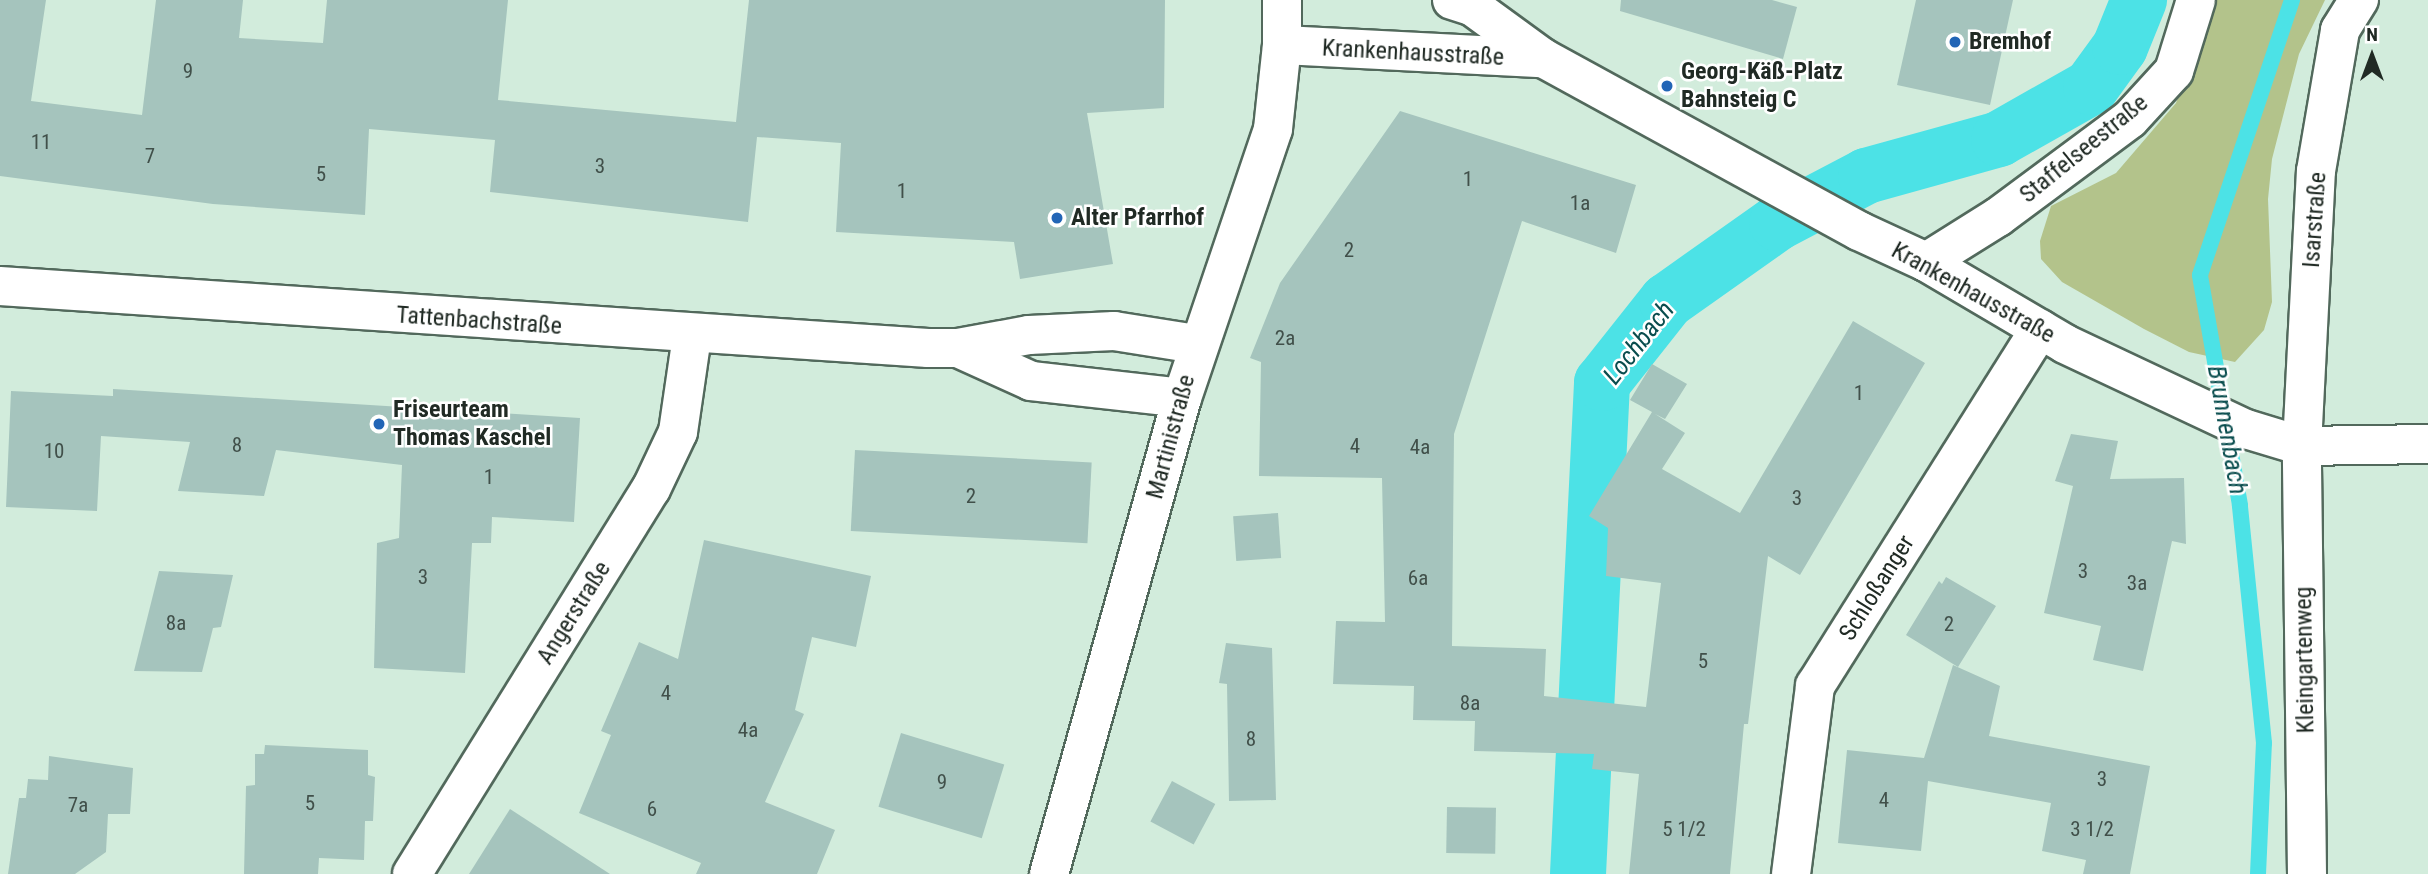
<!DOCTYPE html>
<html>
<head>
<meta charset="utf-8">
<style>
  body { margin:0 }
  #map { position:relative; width:2428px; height:874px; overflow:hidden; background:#d2ecdc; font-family:"Roboto Condensed",sans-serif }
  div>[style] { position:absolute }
  .green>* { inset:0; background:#b3c38b }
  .stream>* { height:16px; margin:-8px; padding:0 8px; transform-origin:8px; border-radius:8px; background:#4ce2e6 }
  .canal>* { height:56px; margin:-28px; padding:0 28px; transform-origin:28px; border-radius:28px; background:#4ce2e6 }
  .building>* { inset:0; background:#a5c4bd; transform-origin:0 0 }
  .roads { filter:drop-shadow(2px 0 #52695c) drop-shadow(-2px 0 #52695c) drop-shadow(0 2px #52695c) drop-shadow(0 -2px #52695c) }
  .minor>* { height:38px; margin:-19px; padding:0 19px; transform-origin:19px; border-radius:19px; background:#fff }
  .tertiary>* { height:38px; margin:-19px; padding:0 19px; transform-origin:19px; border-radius:19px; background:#fff }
  .dots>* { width:19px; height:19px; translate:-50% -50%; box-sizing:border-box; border:4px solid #fff; border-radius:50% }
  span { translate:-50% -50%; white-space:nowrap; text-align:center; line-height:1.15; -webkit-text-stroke:5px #fff; paint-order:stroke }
  .number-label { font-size:21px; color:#41504a }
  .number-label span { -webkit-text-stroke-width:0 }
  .poi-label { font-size:24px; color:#202a24; font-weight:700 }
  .left { translate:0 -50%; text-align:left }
  .street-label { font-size:24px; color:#202a24 }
  .water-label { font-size:26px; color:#094d4e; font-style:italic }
  .north { position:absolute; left:2337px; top:21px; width:70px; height:70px; -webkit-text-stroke:5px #fff; paint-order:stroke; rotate:0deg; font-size:19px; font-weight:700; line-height:28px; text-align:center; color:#202a24 }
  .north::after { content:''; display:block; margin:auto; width:24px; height:32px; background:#202a24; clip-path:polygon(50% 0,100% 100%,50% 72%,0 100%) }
</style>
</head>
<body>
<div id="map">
  <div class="green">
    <div style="clip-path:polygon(2210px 0,2325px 0,2299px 54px,2272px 159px,2268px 199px,2272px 302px,2264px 330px,2235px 362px,2189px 352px,2144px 329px,2062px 282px,2041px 259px,2040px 241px,2051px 206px,2116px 173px,2176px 103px)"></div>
  </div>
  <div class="stream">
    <div style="left:2258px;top:874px;width:131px;rotate:-87.4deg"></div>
    <div style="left:2264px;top:743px;width:239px;rotate:-95.8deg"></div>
    <div style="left:2240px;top:505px;width:233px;rotate:-99.9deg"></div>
    <div style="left:2200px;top:275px;width:290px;rotate:-71.5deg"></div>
  </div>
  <div class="canal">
    <div style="left:1578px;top:874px;width:492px;rotate:-87.2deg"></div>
    <div style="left:1602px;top:383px;width:105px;rotate:-51.6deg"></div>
    <div style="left:1667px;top:301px;width:135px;rotate:-35.3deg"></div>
    <div style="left:1777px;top:223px;width:101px;rotate:-27.8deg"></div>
    <div style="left:1866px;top:176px;width:138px;rotate:-15.5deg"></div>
    <div style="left:1999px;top:139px;width:106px;rotate:-29.5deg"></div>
    <div style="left:2091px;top:87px;width:49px;rotate:-54.1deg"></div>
    <div style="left:2120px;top:47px;width:51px;rotate:-68deg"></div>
  </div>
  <div class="building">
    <div style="clip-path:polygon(0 0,46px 0,31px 101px,142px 115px,156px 0,243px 0,239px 38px,323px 43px,327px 0,508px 0,498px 100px,736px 122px,749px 0,1165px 0,1164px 108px,1087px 113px,1113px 264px,1020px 279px,1014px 242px,836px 232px,841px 143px,757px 137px,748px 222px,490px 192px,495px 140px,369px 129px,365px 215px,213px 204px,0 176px)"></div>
    <div style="clip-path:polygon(1621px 0,1772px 0,1797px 7px,1783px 59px,1620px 11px)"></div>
    <div style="clip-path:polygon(1916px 0,2013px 0,1990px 105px,1897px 85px)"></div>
    <div style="clip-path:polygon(1400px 111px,1636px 185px,1616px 253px,1522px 221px,1454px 434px,1452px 646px,1546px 649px,1544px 696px,1646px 707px,1661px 583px,1606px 576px,1608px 528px,1589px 516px,1652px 412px,1630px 400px,1652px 364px,1687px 384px,1665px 419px,1655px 414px,1685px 433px,1662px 469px,1740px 513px,1853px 321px,1925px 363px,1800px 575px,1768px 556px,1748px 724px,1744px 724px,1730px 874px,1629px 874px,1639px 774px,1592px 769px,1594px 754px,1474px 751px,1475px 721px,1413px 720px,1414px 686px,1333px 684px,1336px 621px,1385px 622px,1382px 478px,1259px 476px,1261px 362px,1250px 358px,1280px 283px)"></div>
    <div style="clip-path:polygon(113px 389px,580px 418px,574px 522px,492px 517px,491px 543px,472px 543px,465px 673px,374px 668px,377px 543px,399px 538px,402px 465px,276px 450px,264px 496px,178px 491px,190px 442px,101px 436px,97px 511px,6px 507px,11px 391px,113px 396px)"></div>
    <div style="clip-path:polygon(2071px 434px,2118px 441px,2110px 479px,2184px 478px,2186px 544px,2172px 541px,2143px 671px,2093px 660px,2101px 626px,2044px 613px,2073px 486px,2055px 481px)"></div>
    <div style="left:855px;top:450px;width:237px;height:81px;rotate:3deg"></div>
    <div style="left:1278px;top:513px;width:45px;height:45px;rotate:86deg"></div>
    <div style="clip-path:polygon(704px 540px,871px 576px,856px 647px,812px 637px,795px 710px,804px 714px,765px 802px,835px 830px,817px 874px,696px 874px,701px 863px,579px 813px,611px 735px,601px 731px,639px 642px,678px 659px)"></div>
    <div style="clip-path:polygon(159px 571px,233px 575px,221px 627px,213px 628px,202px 672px,134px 671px)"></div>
    <div style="clip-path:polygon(1946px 577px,1996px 606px,1958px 667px,1906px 635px,1939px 581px,1942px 584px)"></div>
    <div style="clip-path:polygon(1226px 643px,1272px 648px,1276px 800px,1229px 801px,1227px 684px,1219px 683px)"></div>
    <div style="clip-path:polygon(1953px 665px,2000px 686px,1989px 736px,2150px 766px,2130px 874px,2083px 874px,2086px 860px,2042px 851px,2051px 803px,1928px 781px,1921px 851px,1838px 843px,1847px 750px,1924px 758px)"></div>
    <div style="left:901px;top:733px;width:108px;height:77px;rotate:17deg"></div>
    <div style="clip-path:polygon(265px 745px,368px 750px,368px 775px,375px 777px,373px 821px,365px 821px,364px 860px,319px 858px,318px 874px,244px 874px,246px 786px,255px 785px,255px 754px,264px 754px)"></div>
    <div style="clip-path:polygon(49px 756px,133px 768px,130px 814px,108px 814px,106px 852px,75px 874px,8px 874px,19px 798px,26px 798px,28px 779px,48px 780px)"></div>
    <div style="left:1172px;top:781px;width:49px;height:46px;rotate:28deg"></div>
    <div style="left:1447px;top:807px;width:49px;height:46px;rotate:1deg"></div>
    <div style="clip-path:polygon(510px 809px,610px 874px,469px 874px)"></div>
  </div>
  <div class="roads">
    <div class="minor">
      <div style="left:1452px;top:0;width:22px;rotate:18deg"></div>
      <div style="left:1473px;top:7px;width:87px;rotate:36.1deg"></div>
      <div style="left:1543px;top:58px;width:360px;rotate:28.7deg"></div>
      <div style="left:1859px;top:231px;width:74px;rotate:24.8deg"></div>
      <div style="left:1926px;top:262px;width:161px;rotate:30.5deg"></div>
      <div style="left:2065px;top:344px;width:200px;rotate:25.2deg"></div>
      <div style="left:2246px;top:429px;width:59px;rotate:16.9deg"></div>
      <div style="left:2302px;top:446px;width:126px;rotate:-0.9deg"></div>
      <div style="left:1282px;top:45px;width:261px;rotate:2.9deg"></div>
      <div style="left:1926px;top:262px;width:85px;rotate:-32deg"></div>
      <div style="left:1998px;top:217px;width:164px;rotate:-36.6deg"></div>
      <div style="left:2130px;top:119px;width:65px;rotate:-47.5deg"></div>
      <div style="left:2174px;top:71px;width:74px;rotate:-72.8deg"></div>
      <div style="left:412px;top:874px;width:453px;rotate:-58.2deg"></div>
      <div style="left:651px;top:489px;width:63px;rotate:-64.7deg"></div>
      <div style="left:678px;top:432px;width:97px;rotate:-81.7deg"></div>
      <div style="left:1049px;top:874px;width:494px;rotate:-74.4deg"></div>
      <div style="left:1791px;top:874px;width:190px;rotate:-82.7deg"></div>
      <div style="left:1815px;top:686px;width:422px;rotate:-57.8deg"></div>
      <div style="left:2307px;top:874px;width:428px;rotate:-90.7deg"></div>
      <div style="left:2302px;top:446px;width:275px;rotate:-87.1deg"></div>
      <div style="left:2316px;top:171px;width:143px;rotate:-80.3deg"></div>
      <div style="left:2340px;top:30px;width:36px;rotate:-58deg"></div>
    </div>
    <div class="tertiary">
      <div style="left:0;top:286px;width:930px;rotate:3.82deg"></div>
      <div style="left:928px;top:348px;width:30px"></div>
      <div style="left:958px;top:348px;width:72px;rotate:-10.4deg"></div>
      <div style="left:1029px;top:335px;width:85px;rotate:-2.7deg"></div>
      <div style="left:1114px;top:331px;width:83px;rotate:9deg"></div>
      <div style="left:958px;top:348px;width:80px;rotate:24.3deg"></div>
      <div style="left:1031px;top:381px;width:152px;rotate:6.4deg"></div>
      <div style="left:1182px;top:398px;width:284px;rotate:-71.3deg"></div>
      <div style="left:1273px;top:129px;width:84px;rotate:-83.9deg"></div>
      <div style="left:1282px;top:45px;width:45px;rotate:-90deg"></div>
    </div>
  </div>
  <div class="dots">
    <div style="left:1955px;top:42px;background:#2265b6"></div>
    <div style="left:1667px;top:86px;background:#2265b6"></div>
    <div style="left:1057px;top:218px;background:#2265b6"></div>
    <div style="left:379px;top:424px;background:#2265b6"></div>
  </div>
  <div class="number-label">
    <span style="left:188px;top:71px">9</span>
    <span style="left:41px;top:142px">11</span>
    <span style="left:150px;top:156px">7</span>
    <span style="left:600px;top:166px">3</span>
    <span style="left:321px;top:174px">5</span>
    <span style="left:1468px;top:179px">1</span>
    <span style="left:902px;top:191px">1</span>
    <span style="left:1580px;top:203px">1a</span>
    <span style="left:1349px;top:250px">2</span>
    <span style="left:1285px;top:338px">2a</span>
    <span style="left:1859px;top:393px">1</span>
    <span style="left:237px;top:445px">8</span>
    <span style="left:1355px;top:446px">4</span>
    <span style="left:1420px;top:447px">4a</span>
    <span style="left:54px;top:451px">10</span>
    <span style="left:489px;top:477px">1</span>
    <span style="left:971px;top:496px">2</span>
    <span style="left:1797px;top:498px">3</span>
    <span style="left:2083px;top:571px">3</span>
    <span style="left:423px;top:577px">3</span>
    <span style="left:1418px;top:578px">6a</span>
    <span style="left:2137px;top:583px">3a</span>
    <span style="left:176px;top:623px">8a</span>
    <span style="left:1949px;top:624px">2</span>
    <span style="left:1703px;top:661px">5</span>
    <span style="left:666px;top:693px">4</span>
    <span style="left:1470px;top:703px">8a</span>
    <span style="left:748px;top:730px">4a</span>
    <span style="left:1251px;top:739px">8</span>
    <span style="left:2102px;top:779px">3</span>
    <span style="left:942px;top:782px">9</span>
    <span style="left:1884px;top:800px">4</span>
    <span style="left:310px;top:803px">5</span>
    <span style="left:78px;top:805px">7a</span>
    <span style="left:652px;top:809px">6</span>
    <span style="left:1684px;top:829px">5 1/2</span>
    <span style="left:2092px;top:829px">3 1/2</span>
  </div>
  <div class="poi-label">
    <span class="left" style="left:1969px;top:42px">Bremhof</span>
    <span class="left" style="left:1681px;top:86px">Georg-Käß-Platz<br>Bahnsteig C</span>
    <span class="left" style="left:1071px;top:218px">Alter Pfarrhof</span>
    <span class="left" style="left:393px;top:424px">Friseurteam<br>Thomas Kaschel</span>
  </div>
  <div class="street-label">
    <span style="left:1413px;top:53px;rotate:3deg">Krankenhausstraße</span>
    <span style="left:2084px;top:149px;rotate:-39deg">Staffelseestraße</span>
    <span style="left:2315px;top:220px;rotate:-86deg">Isarstraße</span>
    <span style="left:1973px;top:293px;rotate:29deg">Krankenhausstraße</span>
    <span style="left:479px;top:321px;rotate:4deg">Tattenbachstraße</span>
    <span style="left:1171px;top:437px;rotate:-75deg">Martinistraße</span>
    <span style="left:1877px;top:588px;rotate:-58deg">Schloßanger</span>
    <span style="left:574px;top:613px;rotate:-58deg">Angerstraße</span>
    <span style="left:2305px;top:660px;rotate:-91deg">Kleingartenweg</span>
  </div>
  <div class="water-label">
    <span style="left:1639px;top:343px;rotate:-52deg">Lochbach</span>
    <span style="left:2227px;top:430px;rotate:80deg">Brunnenbach</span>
  </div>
  <div class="north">N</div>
</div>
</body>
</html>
